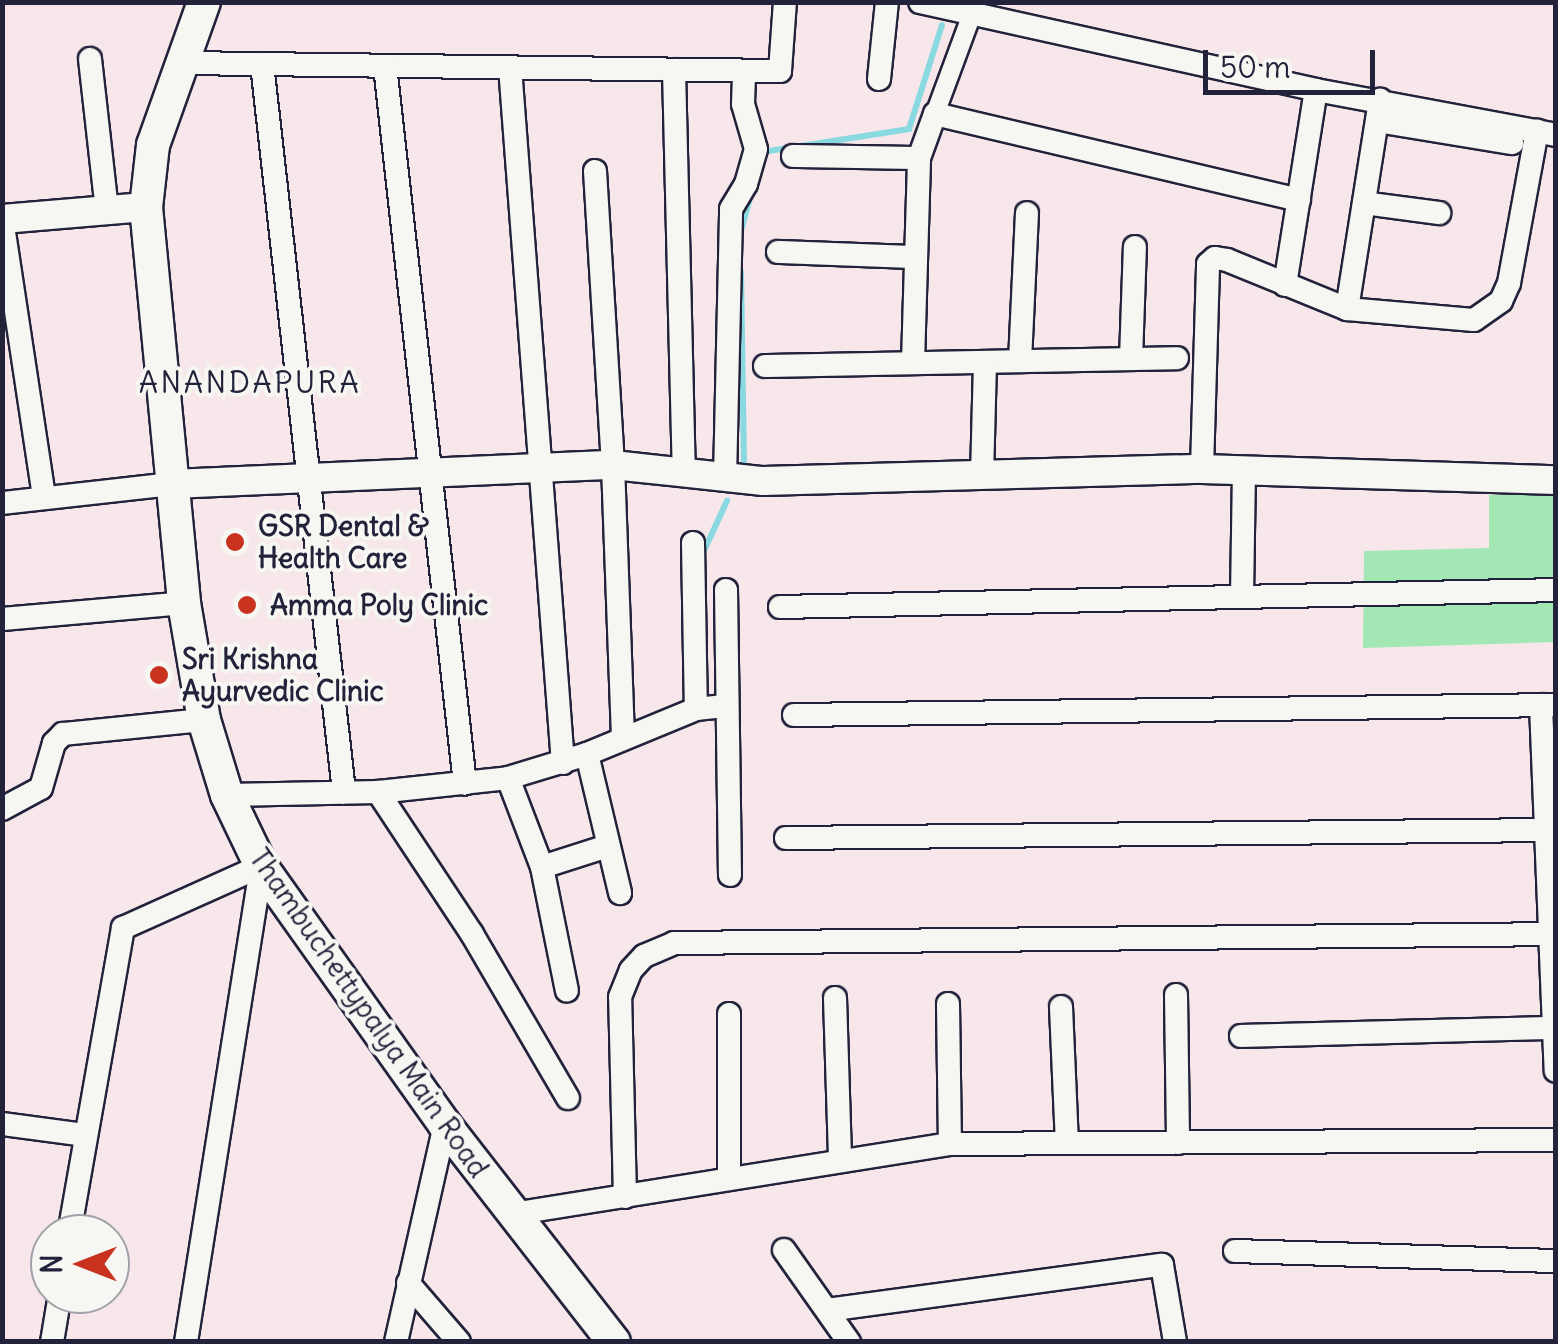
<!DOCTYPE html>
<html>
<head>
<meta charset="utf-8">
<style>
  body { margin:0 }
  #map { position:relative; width:1558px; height:1344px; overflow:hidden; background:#f7e7eb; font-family:Delius,sans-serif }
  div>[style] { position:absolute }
  .green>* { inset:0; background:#a3e8b4 }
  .stream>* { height:6px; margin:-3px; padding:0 3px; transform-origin:3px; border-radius:3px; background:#88dae0 }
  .roads { filter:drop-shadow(2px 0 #22223b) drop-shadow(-2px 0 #22223b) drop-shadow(0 2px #22223b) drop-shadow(0 -2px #22223b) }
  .pedestrian>* { height:18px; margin:-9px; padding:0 9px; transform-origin:9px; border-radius:9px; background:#f6f6f2 }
  .minor>* { height:22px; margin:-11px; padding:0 11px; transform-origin:11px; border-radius:11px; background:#f6f6f2 }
  .tertiary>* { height:28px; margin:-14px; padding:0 14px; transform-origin:14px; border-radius:14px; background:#f6f6f2 }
  .secondary>* { height:32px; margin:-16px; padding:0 16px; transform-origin:16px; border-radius:16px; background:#f6f6f2 }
  .dots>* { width:28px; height:28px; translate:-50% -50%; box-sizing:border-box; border:5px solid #f6f6f2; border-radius:50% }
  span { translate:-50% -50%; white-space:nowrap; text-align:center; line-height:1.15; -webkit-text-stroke:8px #f6f6f2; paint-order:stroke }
  .poi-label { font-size:28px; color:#22223b; font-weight:700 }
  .left { translate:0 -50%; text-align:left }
  .street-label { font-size:28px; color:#22223b }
  .neighbourhood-label { font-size:30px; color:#22223b; letter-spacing:2.5px }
  .frame { position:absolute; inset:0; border:5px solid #22223b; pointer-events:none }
  .north { position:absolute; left:30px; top:1214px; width:100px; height:100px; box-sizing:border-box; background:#f6f6f2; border:2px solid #a1a1a9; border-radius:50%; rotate:270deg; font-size:28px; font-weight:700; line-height:40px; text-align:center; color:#22223b }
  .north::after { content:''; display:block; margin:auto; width:35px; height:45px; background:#c8321e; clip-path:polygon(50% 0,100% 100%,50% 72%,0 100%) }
  .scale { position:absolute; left:1203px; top:50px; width:172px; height:45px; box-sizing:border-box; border:5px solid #22223b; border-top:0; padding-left:12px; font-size:30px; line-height:35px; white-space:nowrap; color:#22223b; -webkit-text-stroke:8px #f6f6f2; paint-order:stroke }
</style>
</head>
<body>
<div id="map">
  <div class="green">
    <div style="clip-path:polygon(1489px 495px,1555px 495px,1555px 642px,1363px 648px,1364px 551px,1489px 548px)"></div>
  </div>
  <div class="stream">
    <div style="left:762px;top:152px;width:149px;rotate:-8.9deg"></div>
    <div style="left:909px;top:129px;width:109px;rotate:-72.4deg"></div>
    <div style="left:740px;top:235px;width:42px;rotate:-75deg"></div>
    <div style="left:741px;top:272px;width:194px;rotate:89.1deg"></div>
    <div style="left:702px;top:555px;width:60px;rotate:-65.2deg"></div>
  </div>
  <div class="roads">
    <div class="pedestrian">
      <div style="left:935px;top:114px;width:107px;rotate:-69.7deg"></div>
    </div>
    <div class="minor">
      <div style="left:920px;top:2px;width:406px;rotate:12.5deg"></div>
      <div style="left:1316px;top:90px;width:244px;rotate:10.6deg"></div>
      <div style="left:90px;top:59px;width:152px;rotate:83.6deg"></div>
      <div style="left:182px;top:63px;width:598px;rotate:0.77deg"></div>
      <div style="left:780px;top:71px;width:69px;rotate:-85.9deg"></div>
      <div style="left:262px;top:64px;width:733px;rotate:83.57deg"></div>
      <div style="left:385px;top:66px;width:722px;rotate:83.64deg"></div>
      <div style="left:510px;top:67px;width:698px;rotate:85.65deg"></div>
      <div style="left:674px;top:70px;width:404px;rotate:88.6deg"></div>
      <div style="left:879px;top:79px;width:77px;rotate:-84.1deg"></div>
      <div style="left:1377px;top:121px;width:137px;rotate:9.3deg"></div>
      <div style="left:793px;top:156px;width:126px;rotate:0.9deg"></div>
      <div style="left:595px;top:171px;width:295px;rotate:86.5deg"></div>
      <div style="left:613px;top:465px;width:273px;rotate:87.9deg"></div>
      <div style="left:1364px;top:203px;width:76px;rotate:7.6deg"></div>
      <div style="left:2px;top:219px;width:282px;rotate:81.4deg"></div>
      <div style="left:778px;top:252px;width:136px;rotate:2.1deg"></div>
      <div style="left:1285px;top:285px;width:197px;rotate:-81deg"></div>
      <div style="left:1347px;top:309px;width:212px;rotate:-81deg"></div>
      <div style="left:1131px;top:359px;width:112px;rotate:-88deg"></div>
      <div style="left:1020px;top:361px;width:148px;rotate:-87.3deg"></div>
      <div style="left:913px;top:363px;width:205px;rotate:-88.3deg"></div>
      <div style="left:919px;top:158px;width:47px;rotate:-70deg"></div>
      <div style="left:935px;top:114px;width:374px;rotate:13.3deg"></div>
      <div style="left:765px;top:366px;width:412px;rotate:-1.1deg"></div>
      <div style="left:1202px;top:469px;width:205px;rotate:-88.3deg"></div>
      <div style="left:1208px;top:264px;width:9px;rotate:-41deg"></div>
      <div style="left:1215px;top:258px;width:12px;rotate:9deg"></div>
      <div style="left:1227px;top:260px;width:130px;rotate:22.2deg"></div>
      <div style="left:1347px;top:309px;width:127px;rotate:5deg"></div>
      <div style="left:1474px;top:320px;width:33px;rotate:-35deg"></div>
      <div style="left:1501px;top:301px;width:20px;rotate:-66deg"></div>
      <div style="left:1509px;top:283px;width:155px;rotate:-79.6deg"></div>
      <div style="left:982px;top:477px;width:115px;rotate:-88.5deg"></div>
      <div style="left:725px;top:479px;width:270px;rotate:-88.7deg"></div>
      <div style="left:731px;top:209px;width:29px;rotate:-59deg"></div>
      <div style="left:746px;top:184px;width:36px;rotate:-74deg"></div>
      <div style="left:756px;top:149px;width:47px;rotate:-106.1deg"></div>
      <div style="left:743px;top:104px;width:33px;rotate:-88deg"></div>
      <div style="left:2px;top:503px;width:171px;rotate:-6.4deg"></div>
      <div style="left:693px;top:543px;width:166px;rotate:89deg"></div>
      <div style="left:726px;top:590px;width:285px;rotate:89.2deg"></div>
      <div style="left:1242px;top:597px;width:124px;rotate:-89.1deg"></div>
      <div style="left:780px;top:607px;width:776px;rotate:-1.25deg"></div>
      <div style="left:2px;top:619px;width:183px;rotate:-5deg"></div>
      <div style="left:1541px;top:705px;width:366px;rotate:87.7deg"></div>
      <div style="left:794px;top:715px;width:762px;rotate:-0.75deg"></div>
      <div style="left:587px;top:754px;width:143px;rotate:76.6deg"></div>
      <div style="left:508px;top:778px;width:95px;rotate:69.1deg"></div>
      <div style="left:542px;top:867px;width:126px;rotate:78.6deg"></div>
      <div style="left:378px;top:792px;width:170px;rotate:56.5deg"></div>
      <div style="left:472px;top:934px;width:190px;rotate:59.7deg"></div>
      <div style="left:227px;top:795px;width:151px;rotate:-1.1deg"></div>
      <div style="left:378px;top:792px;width:131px;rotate:-6.1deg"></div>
      <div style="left:508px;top:778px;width:83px;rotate:-16.9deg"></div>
      <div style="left:587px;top:754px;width:118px;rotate:-22.4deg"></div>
      <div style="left:696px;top:709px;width:31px;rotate:-6deg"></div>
      <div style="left:2px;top:809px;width:44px;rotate:-28.3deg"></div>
      <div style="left:41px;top:788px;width:47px;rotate:-73.9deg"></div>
      <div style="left:54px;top:743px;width:13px;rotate:-45deg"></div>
      <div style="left:63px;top:734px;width:142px;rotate:-5.7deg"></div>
      <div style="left:786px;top:838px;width:770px;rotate:-0.6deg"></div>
      <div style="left:542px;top:867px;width:69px;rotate:-17.7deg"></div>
      <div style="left:1176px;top:995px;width:148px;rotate:89.2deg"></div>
      <div style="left:835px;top:998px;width:163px;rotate:88.2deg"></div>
      <div style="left:948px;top:1004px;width:140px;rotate:89.2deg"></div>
      <div style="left:1061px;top:1007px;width:136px;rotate:87.5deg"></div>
      <div style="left:729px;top:1014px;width:163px;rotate:90deg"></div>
      <div style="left:1241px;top:1036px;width:315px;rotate:-1.5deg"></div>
      <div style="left:2px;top:1124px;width:83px;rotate:7.6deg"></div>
      <div style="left:625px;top:1197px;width:200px;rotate:-91.4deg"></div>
      <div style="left:620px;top:997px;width:29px;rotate:-68deg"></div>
      <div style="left:631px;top:970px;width:19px;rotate:-47deg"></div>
      <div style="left:644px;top:956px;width:33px;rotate:-23deg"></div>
      <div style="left:674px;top:943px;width:882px;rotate:-0.58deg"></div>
      <div style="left:512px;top:1214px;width:444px;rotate:-9.1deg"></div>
      <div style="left:950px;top:1144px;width:606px;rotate:-0.38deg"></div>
      <div style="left:69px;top:1234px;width:311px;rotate:-80deg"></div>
      <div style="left:123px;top:928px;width:151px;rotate:-24.2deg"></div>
      <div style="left:784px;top:1250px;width:113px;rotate:54.8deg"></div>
      <div style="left:1235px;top:1251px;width:321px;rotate:1.8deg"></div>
      <div style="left:408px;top:1283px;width:78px;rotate:49.2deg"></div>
      <div style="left:827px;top:1310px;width:338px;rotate:-7.7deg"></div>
      <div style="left:1162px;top:1265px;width:78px;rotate:80.4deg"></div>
      <div style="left:52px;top:1342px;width:49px;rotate:-80.5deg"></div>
      <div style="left:186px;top:1342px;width:482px;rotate:-81deg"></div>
      <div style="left:396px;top:1342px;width:222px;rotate:-77.3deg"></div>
    </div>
    <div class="tertiary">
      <div style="left:2px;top:219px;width:144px;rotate:-4.8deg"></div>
      <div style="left:172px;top:484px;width:441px;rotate:-2.5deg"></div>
      <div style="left:613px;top:465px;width:151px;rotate:6.1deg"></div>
      <div style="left:763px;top:481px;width:439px;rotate:-1.6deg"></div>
      <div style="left:1202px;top:469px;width:354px;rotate:1.8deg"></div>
    </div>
    <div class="secondary">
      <div style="left:204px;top:2px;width:152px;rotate:109.6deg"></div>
      <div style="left:153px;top:145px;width:62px;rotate:96.4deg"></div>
      <div style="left:146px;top:207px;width:398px;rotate:84.5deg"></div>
      <div style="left:184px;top:603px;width:119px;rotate:80.3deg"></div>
      <div style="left:204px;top:720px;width:78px;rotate:73deg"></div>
      <div style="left:227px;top:795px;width:79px;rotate:64.4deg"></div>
      <div style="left:261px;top:866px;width:318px;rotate:54.6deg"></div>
      <div style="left:445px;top:1125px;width:275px;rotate:52.1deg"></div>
    </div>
  </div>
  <div class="dots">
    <div style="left:235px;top:542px;background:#c8321e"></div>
    <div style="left:247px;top:605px;background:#c8321e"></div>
    <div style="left:159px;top:675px;background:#c8321e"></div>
  </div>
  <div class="poi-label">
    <span class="left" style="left:258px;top:542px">GSR Dental &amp;<br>Health Care</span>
    <span class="left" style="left:270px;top:605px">Amma Poly Clinic</span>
    <span class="left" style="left:182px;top:675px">Sri Krishna<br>Ayurvedic Clinic</span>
  </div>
  <div class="street-label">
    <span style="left:369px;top:1013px;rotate:55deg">Thambuchettypalya Main Road</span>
  </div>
  <div class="neighbourhood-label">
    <span style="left:250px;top:382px">ANANDAPURA</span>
  </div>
  <div class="frame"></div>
  <div class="north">N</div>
  <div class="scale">50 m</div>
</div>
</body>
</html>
